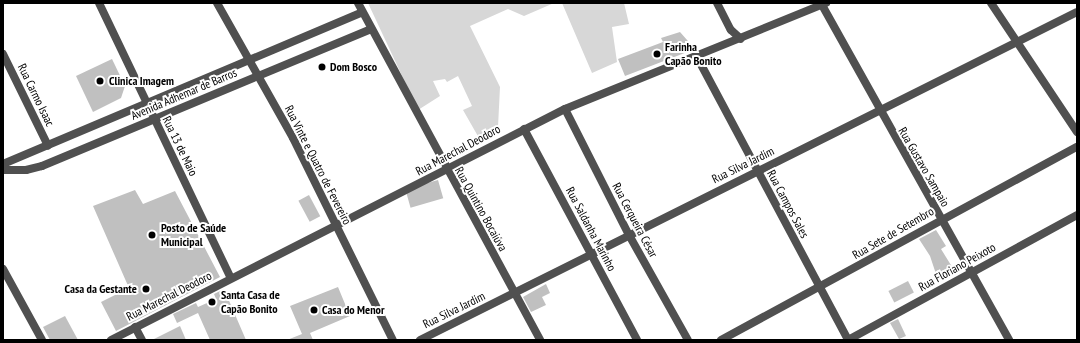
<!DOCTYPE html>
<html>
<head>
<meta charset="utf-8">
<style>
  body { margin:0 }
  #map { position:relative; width:1080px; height:343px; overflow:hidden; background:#fff; font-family:"PT Sans Narrow",sans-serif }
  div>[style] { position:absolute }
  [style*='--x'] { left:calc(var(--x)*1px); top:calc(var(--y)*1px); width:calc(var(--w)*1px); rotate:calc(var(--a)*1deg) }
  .green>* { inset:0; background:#d7d7d7 }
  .building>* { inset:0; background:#c0c0c0; transform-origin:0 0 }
  .street>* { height:8px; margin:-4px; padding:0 4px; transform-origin:4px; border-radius:4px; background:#505050 }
  .dots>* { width:11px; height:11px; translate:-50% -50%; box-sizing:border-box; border:2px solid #fff; border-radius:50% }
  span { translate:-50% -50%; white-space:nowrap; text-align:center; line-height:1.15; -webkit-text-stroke:4px #fff; paint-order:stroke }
  .poi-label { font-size:12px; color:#000; font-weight:700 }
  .left { translate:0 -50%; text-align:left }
  .right { translate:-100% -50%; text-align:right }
  .street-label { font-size:12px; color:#000 }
  .frame { position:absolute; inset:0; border:4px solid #000; pointer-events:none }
</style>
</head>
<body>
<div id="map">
  <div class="green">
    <i style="clip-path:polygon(368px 3px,554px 3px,524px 16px,508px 9px,470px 26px,500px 87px,498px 127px,479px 138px,463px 110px,472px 106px,458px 76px,447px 82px,445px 79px,433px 81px,440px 96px,418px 110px)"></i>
    <i style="clip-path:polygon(562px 3px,624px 3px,629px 24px,612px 27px,617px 62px,592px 73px)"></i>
  </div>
  <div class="building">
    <i style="clip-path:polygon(680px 32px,695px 49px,625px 76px,618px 59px,663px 42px,661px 38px)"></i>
    <i style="clip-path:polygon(112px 59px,125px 86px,121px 98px,93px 112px,76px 76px)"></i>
    <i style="left:438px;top:180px;width:19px;height:34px;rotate:74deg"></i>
    <i style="clip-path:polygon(135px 190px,143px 204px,175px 191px,220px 277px,116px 331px,101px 302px,129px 288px,93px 206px)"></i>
    <i style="left:309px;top:195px;width:24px;height:12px;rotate:62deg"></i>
    <i style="clip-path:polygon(936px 230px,946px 246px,941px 249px,954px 270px,938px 280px,930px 256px,919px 239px)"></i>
    <i style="left:908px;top:281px;width:13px;height:22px;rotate:63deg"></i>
    <i style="clip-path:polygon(546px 284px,550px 293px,542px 297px,546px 305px,531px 312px,523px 297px)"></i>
    <i style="clip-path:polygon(338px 287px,350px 316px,310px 333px,313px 340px,287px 340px,302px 334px,290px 306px)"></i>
    <i style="clip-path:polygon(224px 289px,246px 340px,210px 340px,198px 313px,177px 323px,173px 314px,196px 303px,198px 307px,216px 299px,214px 294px)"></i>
    <i style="clip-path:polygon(65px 316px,78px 340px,50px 340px,43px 327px)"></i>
    <i style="clip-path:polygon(898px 319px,906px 336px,899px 339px,890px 323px)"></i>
    <i style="clip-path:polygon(180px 326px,186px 340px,152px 340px)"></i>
  </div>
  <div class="street">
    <i style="--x:99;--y:3;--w:305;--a:64.4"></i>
    <i style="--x:217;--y:3;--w:155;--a:60.6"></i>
    <i style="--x:293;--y:138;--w:225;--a:63.7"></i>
    <i style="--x:358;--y:3;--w:383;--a:61.6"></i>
    <i style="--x:717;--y:3;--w:30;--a:63"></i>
    <i style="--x:731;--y:30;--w:13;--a:42"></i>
    <i style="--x:991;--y:3;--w:155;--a:56.3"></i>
    <i style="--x:822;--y:5;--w:384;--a:60.8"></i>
    <i style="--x:3;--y:54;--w:102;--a:63.9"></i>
    <i style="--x:697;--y:57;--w:321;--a:61.9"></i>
    <i style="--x:565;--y:109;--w:141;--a:63.1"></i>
    <i style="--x:629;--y:235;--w:120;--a:60.7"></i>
    <i style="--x:524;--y:129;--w:239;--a:61.8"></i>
    <i style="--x:3;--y:164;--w:390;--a:-22.9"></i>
    <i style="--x:3;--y:170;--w:23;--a:0"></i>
    <i style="--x:26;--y:170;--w:16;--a:-14"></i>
    <i style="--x:42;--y:166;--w:356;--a:-22.6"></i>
    <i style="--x:3;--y:269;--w:81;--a:61.2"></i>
    <i style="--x:135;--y:327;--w:15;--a:62"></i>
    <i style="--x:111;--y:340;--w:509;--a:-26.97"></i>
    <i style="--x:565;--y:109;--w:282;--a:-22.1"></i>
    <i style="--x:420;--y:340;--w:734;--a:-26.53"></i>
    <i style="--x:721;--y:340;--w:405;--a:-28.5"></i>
    <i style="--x:848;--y:340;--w:261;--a:-28.6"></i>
  </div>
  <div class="dots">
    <i style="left:657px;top:54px;background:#000"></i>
    <i style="left:322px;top:67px;background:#000"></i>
    <i style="left:100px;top:81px;background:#000"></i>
    <i style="left:152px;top:235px;background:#000"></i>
    <i style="left:146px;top:289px;background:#000"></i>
    <i style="left:212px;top:302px;background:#000"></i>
    <i style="left:314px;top:310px;background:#000"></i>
  </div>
  <div class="poi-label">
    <span class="left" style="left:665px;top:54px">Farinha<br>Capão Bonito</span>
    <span class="left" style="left:330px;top:67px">Dom Bosco</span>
    <span class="left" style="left:109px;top:81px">Clinica Imagem</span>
    <span class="left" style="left:161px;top:235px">Posto de Saúde<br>Municipal</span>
    <span class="right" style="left:137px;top:289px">Casa da Gestante</span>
    <span class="left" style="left:221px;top:302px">Santa Casa de<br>Capão Bonito</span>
    <span class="left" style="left:322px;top:310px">Casa do Menor</span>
  </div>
  <div class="street-label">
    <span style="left:184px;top:94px;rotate:-23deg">Avenida Adhemar de Barros</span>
    <span style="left:36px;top:95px;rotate:64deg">Rua Carmo Isaac</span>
    <span style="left:180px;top:146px;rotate:64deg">Rua 13 de Maio</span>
    <span style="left:458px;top:150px;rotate:-28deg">Rua Marechal Deodoro</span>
    <span style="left:318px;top:165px;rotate:63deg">Rua Vinte e Quatro de Fevereiro</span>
    <span style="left:743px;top:165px;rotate:-26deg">Rua Silva Jardim</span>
    <span style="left:924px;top:167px;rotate:60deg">Rua Gustavo Sampaio</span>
    <span style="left:788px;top:204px;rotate:62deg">Rua Campos Sales</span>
    <span style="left:481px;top:209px;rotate:61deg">Rua Quintino Bocaiúva</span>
    <span style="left:635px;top:220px;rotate:62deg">Rua Cerqueira César</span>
    <span style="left:591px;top:229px;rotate:62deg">Rua Saldanha Marinho</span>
    <span style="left:893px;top:233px;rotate:-30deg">Rua Sete de Setembro</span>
    <span style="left:957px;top:267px;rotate:-29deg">Rua Floriano Peixoto</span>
    <span style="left:169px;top:296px;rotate:-27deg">Rua Marechal Deodoro</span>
    <span style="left:454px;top:310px;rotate:-26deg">Rua Silva Jardim</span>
  </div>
  <div class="frame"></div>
</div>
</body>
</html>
